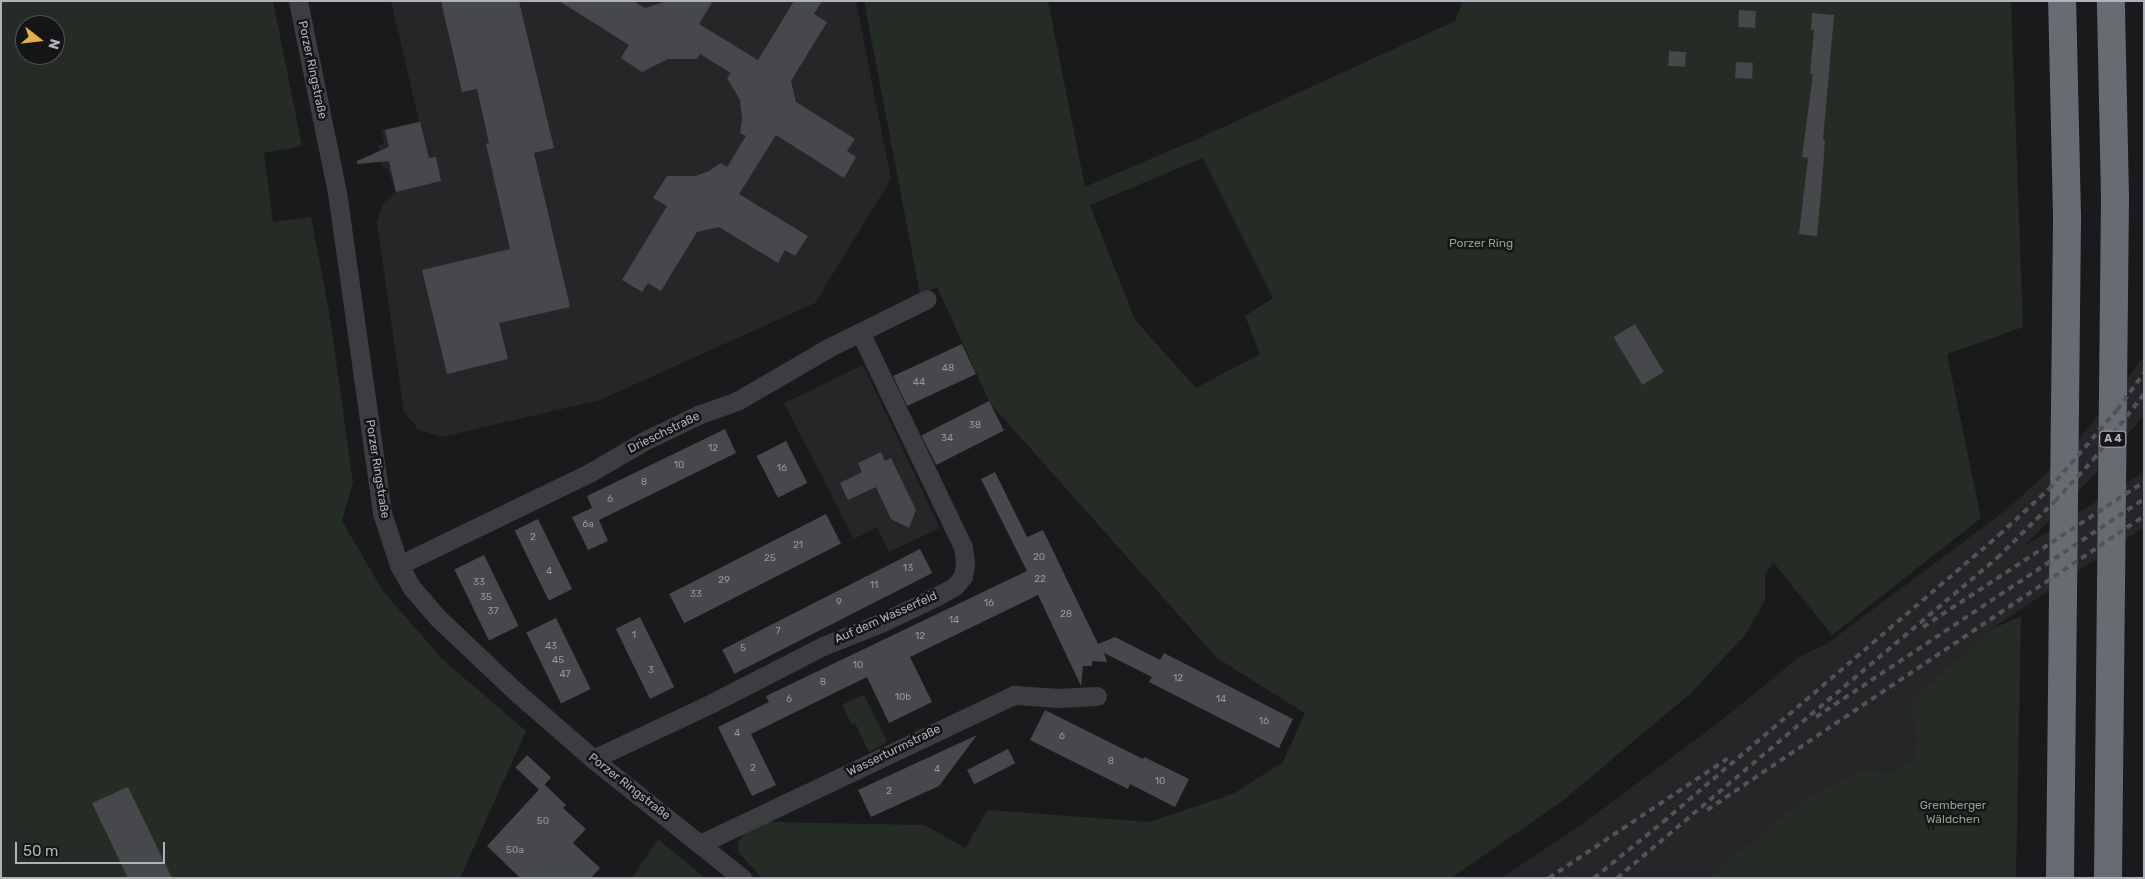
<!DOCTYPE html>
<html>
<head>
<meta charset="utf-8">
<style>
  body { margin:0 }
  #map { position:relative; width:2145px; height:879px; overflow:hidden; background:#1a1a1c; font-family:Rubik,sans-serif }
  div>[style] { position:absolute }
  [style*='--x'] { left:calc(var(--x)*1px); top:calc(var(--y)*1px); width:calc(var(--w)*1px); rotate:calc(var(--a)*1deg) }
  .built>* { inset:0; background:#262629 }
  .green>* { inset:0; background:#252c25 }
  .building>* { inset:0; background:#47484c; transform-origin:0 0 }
  .minor>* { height:19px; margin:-9.5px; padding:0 9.5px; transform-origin:9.5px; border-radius:9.5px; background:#3c3d41 }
  .highway>* { height:28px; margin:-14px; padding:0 14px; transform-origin:14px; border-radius:14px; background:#686b72 }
  .rail>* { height:4px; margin-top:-2px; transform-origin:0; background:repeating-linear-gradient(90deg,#515358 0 6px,transparent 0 11px) }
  span { translate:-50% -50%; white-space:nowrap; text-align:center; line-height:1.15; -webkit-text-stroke:5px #151517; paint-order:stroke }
  .number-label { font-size:10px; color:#94989f }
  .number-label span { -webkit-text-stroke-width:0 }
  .shield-label span { padding:1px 4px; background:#151517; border:1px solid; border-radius:4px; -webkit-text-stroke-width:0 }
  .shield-label { font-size:11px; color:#aeb2bb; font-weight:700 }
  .street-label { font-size:12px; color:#aeb2bb }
  .park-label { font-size:12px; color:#87a488 }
  .frame { position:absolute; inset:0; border:2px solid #aeb2bb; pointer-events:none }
  .north { position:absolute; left:15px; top:15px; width:50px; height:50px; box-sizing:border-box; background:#151517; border:1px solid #525459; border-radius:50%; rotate:106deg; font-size:14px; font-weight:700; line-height:20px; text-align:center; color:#aeb2bb }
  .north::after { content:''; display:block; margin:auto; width:18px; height:22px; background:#e3af4c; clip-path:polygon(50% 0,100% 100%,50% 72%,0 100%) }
  .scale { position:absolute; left:15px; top:842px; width:150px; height:22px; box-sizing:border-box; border:2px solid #aeb2bb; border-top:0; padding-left:6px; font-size:15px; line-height:18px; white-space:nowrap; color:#aeb2bb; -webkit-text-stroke:4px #151517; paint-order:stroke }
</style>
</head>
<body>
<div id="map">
  <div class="built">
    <i style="clip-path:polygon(391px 1px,856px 1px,891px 179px,815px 303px,600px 400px,442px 437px,419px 430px,404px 412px,377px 222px,383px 204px,395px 192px,388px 168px,383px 169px,378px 145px,384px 144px,381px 130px,419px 121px)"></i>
    <i style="clip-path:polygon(2144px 357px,2144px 415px,2097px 472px,2023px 547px,2144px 472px,2144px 527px,1990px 630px,1909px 702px,1917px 737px,1913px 761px,1889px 774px,1867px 769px,1743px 850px,1707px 878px,1501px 878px,1585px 822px,1718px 723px,1799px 657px,1828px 643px,2006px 510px,2045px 475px,2085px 432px)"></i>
    <i style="clip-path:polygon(863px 365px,940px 528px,889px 552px,877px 527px,854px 539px,784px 403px)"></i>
  </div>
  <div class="green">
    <i style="clip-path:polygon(evenodd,1px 1px,273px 1px,302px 146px,264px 153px,273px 222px,311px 217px,329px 311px,353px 482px,342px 521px,383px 591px,442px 659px,526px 731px,460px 878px,1px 878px,1px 1px,25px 25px,55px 25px,55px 55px,25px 55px,25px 25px)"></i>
    <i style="clip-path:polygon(evenodd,864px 1px,1048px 1px,1085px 187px,1195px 140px,1455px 21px,1463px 1px,2011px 1px,2023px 327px,1947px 354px,1981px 518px,1832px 635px,1774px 563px,1765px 573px,1765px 601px,1744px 636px,1691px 693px,1561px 802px,1451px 878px,762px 878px,738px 852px,738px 842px,746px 832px,768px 822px,925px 825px,965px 848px,988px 810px,1149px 822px,1235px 793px,1283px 762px,1305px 713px,1217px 658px,990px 403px,937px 287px,920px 294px,864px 1px,1203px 158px,1273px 298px,1245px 316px,1260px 354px,1196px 388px,1135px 320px,1090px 205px,1203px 158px)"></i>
    <i style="clip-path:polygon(2021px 616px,2016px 878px,1707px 878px,1806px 798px,1867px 769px,1889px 774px,1913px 761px,1917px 737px,1909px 702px,1990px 630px)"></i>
    <i style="clip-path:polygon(864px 695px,887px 742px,869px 752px,856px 725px,851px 723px,842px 705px)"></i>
    <i style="clip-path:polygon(658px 839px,705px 878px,632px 878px)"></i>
  </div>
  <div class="building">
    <i style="clip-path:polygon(441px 1px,519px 1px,554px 148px,534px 153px,570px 307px,499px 323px,508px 359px,447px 374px,422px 270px,510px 249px,486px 144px,489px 143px,477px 89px,462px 92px)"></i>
    <i style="clip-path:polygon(559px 1px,633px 1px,645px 8px,667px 1px,713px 1px,699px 24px,758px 60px,794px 1px,822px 1px,814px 14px,827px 22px,791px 81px,796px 102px,855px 139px,847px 151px,856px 157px,844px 178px,776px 135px,739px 194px,808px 236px,795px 256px,785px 250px,778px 263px,719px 227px,697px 232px,661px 291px,648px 283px,642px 292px,622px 280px,667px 206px,653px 198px,667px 176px,696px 176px,709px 171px,721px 163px,727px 167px,746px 136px,740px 133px,742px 120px,740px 100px,727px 78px,731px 73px,700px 54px,697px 59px,668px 59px,642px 72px,621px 58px,629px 45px)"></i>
    <i style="left:1739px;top:10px;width:17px;height:17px;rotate:3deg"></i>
    <i style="clip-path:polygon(1812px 13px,1834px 15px,1823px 140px,1825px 140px,1822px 182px,1817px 236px,1799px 234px,1808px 158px,1802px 157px,1813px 74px,1810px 74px,1814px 30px,1811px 30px)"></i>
    <i style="left:1669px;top:51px;width:17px;height:15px;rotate:3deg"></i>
    <i style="left:1736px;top:62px;width:17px;height:16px;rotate:3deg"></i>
    <i style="clip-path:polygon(420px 122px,429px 158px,436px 157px,441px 181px,396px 192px,389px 161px,357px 164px,357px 161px,389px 147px,385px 130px)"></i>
    <i style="left:1635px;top:324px;width:56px;height:25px;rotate:59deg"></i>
    <i style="left:962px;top:344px;width:33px;height:76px;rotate:65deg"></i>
    <i style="left:989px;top:401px;width:33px;height:76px;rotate:63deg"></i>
    <i style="clip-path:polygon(725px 429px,736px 453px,599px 520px,608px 541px,588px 550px,572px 517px,592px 508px,587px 496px)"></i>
    <i style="left:786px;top:441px;width:47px;height:33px;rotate:63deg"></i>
    <i style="clip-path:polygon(881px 452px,885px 461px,891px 458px,916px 510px,909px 528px,891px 519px,876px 487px,848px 500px,840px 483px,862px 472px,858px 463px)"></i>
    <i style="clip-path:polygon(995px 472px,1027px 537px,1043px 530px,1098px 644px,1115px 637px,1160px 660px,1164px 653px,1293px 719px,1279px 748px,1149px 682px,1152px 677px,1104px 653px,1107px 662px,1092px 661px,1092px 666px,1083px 666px,1081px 686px,1038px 595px,910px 657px,932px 702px,889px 723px,867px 677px,751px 734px,776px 785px,752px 796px,718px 727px,769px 702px,766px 696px,1027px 571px,981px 479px)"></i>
    <i style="left:826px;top:514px;width:33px;height:176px;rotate:63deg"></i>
    <i style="left:538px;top:519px;width:78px;height:26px;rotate:64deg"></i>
    <i style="left:920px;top:549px;width:27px;height:222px;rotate:63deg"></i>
    <i style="left:484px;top:555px;width:79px;height:33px;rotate:64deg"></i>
    <i style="left:640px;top:617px;width:78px;height:27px;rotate:64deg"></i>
    <i style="left:556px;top:618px;width:79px;height:33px;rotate:64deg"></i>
    <i style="clip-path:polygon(1045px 710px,1143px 759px,1144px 757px,1189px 779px,1175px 807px,1130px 784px,1128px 789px,1030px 740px)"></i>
    <i style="clip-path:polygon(977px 735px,939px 786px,871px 817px,858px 790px)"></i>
    <i style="left:1008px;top:749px;width:16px;height:46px;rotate:63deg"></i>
    <i style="left:527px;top:755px;width:33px;height:17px;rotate:43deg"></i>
    <i style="clip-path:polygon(544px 784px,566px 805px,563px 808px,586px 829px,573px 843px,600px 868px,591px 878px,520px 878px,487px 846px)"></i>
    <i style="clip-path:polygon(128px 787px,172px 878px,128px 878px,92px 803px)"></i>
  </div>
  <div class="minor">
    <i style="--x:298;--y:1;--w:195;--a:78.5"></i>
    <i style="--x:337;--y:192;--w:324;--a:82"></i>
    <i style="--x:382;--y:513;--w:55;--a:71.9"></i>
    <i style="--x:399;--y:565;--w:26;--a:61"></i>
    <i style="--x:412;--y:588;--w:38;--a:49"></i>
    <i style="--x:437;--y:617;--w:106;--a:43.5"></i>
    <i style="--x:514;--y:690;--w:105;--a:41.1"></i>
    <i style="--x:593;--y:759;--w:191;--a:38.6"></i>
    <i style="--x:399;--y:565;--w:213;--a:-25.8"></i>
    <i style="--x:591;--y:472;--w:64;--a:-30.2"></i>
    <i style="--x:646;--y:440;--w:58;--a:-25.7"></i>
    <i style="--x:698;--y:415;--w:41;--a:-19.7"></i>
    <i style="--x:737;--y:401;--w:105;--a:-30.2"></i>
    <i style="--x:828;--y:348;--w:110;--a:-26.3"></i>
    <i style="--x:593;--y:759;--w:132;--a:-25.2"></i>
    <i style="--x:712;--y:703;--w:125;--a:-27.2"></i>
    <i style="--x:823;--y:646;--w:65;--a:-21.8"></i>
    <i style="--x:883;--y:622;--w:62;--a:-25.7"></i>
    <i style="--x:939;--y:595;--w:18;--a:-29"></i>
    <i style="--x:955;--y:586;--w:13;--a:-51"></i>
    <i style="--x:963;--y:576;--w:13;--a:-81"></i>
    <i style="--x:965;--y:563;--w:16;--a:-97"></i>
    <i style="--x:963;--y:547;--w:238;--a:-115.6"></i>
    <i style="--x:700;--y:844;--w:348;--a:-25.4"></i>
    <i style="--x:1014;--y:695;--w:44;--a:3.9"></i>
    <i style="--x:1058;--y:698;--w:39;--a:-3"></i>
  </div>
  <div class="highway">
    <i style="--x:2060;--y:878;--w:662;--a:-89.39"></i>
    <i style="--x:2067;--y:216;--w:215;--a:-91.3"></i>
    <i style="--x:2108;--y:878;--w:680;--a:-89.41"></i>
    <i style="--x:2115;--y:198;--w:197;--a:-91.2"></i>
  </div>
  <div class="rail">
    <i style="--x:1923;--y:627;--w:264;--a:-33.3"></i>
    <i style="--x:1816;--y:717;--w:394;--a:-33.6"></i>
    <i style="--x:1707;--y:810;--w:527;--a:-33.93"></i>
    <i style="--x:1549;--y:878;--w:216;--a:-33.8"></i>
    <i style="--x:1594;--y:878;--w:89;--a:-39.1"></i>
    <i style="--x:1663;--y:822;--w:442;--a:-40.5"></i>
    <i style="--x:1999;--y:535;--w:68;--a:-42.6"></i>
    <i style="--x:2049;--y:489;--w:104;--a:-49.3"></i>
    <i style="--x:2117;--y:410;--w:46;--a:-53.9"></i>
    <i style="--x:1617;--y:878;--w:497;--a:-40.1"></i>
    <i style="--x:1997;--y:558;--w:81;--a:-44.5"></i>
    <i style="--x:2055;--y:501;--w:56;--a:-47.2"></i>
    <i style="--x:2093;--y:460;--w:83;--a:-52.3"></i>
  </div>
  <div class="number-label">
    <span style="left:948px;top:369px">48</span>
    <span style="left:919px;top:383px">44</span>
    <span style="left:975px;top:426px">38</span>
    <span style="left:947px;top:439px">34</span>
    <span style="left:713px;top:449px">12</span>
    <span style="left:679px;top:466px">10</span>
    <span style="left:782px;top:469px">16</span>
    <span style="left:644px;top:483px">8</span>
    <span style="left:610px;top:500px">6</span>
    <span style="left:588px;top:525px">6a</span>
    <span style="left:533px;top:538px">2</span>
    <span style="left:798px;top:546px">21</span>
    <span style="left:1039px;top:558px">20</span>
    <span style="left:770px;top:559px">25</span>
    <span style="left:908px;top:569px">13</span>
    <span style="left:549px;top:572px">4</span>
    <span style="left:1040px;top:580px">22</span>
    <span style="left:724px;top:581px">29</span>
    <span style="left:479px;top:583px">33</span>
    <span style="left:874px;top:586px">11</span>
    <span style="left:696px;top:595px">33</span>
    <span style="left:486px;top:598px">35</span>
    <span style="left:839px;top:603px">9</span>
    <span style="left:989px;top:604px">16</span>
    <span style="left:493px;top:612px">37</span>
    <span style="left:1066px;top:615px">28</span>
    <span style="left:954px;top:621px">14</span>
    <span style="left:778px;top:632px">7</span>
    <span style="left:634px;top:636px">1</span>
    <span style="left:920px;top:637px">12</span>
    <span style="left:551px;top:647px">43</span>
    <span style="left:743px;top:649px">5</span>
    <span style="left:558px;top:661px">45</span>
    <span style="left:858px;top:666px">10</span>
    <span style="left:651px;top:671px">3</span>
    <span style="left:565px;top:675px">47</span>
    <span style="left:1178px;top:679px">12</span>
    <span style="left:823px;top:683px">8</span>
    <span style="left:903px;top:698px">10b</span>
    <span style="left:789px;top:700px">6</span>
    <span style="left:1221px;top:700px">14</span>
    <span style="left:1264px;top:722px">16</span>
    <span style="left:737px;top:734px">4</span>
    <span style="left:1062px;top:737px">6</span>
    <span style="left:1111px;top:762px">8</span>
    <span style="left:753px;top:769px">2</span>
    <span style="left:937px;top:770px">4</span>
    <span style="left:1160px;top:782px">10</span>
    <span style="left:889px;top:792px">2</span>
    <span style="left:543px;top:822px">50</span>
    <span style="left:515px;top:851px">50a</span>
  </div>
  <div class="shield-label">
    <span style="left:2113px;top:439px">A 4</span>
  </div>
  <div class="street-label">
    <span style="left:312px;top:70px;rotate:78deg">Porzer Ringstraße</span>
    <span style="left:664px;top:433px;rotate:-26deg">Drieschstraße</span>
    <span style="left:377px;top:469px;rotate:81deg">Porzer Ringstraße</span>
    <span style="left:886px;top:618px;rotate:-24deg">Auf dem Wasserfeld</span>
    <span style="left:894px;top:751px;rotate:-26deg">Wasserturmstraße</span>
    <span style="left:629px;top:787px;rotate:38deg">Porzer Ringstraße</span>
  </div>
  <div class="park-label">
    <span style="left:1481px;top:244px">Porzer Ring</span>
    <span style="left:1953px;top:813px">Gremberger<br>Wäldchen</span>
  </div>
  <div class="frame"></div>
  <div class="north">N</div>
  <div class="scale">50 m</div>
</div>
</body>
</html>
